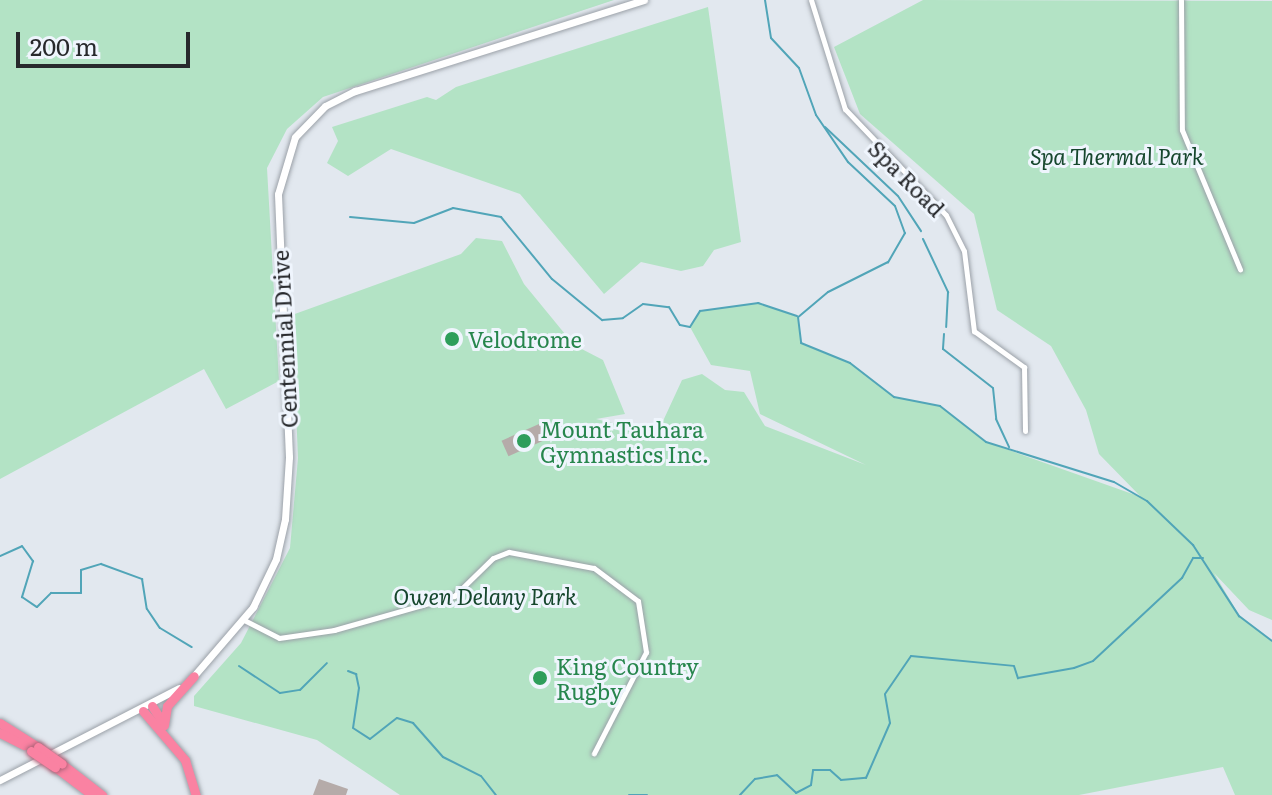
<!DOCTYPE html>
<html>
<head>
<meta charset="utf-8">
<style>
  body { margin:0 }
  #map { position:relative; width:1272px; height:795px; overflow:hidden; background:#e2e8ef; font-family:Literata,serif }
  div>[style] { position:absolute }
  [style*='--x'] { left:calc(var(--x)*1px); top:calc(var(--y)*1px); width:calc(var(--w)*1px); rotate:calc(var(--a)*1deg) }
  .green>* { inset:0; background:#b3e3c5 }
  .stream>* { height:2px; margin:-1px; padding:0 1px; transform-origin:1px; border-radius:1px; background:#51a5b8 }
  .building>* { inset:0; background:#b5aba9; transform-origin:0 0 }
  .roads { filter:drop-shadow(0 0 2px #9ba1a8) drop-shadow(0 0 2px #9ba1a8) }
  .street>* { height:5px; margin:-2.5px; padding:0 2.5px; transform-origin:2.5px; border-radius:2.5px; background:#fff }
  .secondary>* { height:7px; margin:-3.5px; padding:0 3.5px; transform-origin:3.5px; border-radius:3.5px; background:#fff }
  .highway>* { height:9px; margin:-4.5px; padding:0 4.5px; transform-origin:4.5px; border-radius:4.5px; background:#fa82a2 }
  .bridges { filter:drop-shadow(0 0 2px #b06379) drop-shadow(0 0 2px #b06379) }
  .highway-bridge>* { height:9px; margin:-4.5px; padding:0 4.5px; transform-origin:4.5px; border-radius:4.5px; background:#fa82a2 }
  .dots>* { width:22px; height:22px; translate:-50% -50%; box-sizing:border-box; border:4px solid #eff5fd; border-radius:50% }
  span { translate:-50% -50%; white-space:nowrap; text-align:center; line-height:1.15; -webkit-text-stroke:6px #eff5fd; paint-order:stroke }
  .park-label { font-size:22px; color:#16472d; font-style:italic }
  .street-label { font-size:22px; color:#27292c }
  .leisure-label { font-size:22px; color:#27864d }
  .left { translate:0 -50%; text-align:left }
  .scale { position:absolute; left:16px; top:32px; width:174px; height:36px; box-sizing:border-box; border:4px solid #27292c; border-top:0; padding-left:10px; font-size:24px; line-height:28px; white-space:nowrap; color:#27292c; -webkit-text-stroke:6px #eff5fd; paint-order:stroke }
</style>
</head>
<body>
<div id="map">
  <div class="green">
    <i style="clip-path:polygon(0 0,614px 0,323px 97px,287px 129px,267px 168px,279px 381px,226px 409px,204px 369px,0 479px)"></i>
    <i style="clip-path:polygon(923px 0,1272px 1px,1272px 620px,1249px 610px,1214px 573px,1239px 615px,1272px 641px,1272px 795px,1235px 795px,1223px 767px,1079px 795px,400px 795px,317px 740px,194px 706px,194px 696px,241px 643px,290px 548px,298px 458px,292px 315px,461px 254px,476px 238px,502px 241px,524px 284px,574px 345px,603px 360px,625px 414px,596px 419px,657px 434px,682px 380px,702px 374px,725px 390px,744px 392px,765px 426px,866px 465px,760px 414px,750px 371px,711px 365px,690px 327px,700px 311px,758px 303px,798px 317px,801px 343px,850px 363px,894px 397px,940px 406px,986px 442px,1141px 497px,1099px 454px,1086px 410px,1051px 346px,997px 310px,974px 214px,860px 114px,834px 47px)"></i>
    <i style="clip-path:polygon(708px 7px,741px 242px,714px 250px,703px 266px,681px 271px,641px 262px,604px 294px,520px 194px,391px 149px,348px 176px,327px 163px,338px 141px,332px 127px,427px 97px,436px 100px,456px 87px)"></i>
  </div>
  <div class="stream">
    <i style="--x:765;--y:0;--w:38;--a:81"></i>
    <i style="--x:771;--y:38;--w:41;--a:47"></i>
    <i style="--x:799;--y:68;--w:50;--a:70.1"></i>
    <i style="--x:816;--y:115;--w:57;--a:55.8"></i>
    <i style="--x:848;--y:162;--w:64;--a:43.1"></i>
    <i style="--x:895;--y:206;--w:29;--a:70"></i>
    <i style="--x:905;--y:233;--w:34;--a:120"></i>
    <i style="--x:888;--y:262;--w:67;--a:153.4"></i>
    <i style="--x:828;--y:292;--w:38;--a:140"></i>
    <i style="--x:825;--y:127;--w:100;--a:43.4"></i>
    <i style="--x:898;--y:196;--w:42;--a:56.7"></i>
    <i style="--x:350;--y:217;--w:64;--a:5.4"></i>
    <i style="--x:414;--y:223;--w:42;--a:-21"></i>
    <i style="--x:453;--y:208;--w:49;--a:10.6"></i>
    <i style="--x:501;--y:217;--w:80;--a:50.6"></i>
    <i style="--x:552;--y:279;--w:65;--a:39.4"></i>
    <i style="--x:602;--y:320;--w:21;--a:-5"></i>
    <i style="--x:623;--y:318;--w:24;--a:-35"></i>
    <i style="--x:643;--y:304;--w:26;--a:7"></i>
    <i style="--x:669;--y:307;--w:21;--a:59"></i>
    <i style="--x:680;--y:325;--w:10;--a:11"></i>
    <i style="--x:690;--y:327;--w:19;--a:-58"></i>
    <i style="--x:700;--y:311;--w:59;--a:-7.9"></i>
    <i style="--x:758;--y:303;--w:41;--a:18.4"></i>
    <i style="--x:923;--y:239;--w:59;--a:64.7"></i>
    <i style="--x:948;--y:292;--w:35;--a:93"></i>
    <i style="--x:798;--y:317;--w:26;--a:83"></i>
    <i style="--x:801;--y:343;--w:53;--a:22.2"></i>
    <i style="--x:850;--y:363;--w:56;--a:37.7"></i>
    <i style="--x:894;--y:397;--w:47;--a:11.1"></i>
    <i style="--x:940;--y:406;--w:58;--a:38"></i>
    <i style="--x:986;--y:442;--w:134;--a:17.4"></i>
    <i style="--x:1114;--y:482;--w:38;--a:30"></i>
    <i style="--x:1147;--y:501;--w:64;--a:43.7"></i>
    <i style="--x:1193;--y:545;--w:85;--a:57.1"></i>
    <i style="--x:1239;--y:616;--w:41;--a:37.1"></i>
    <i style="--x:944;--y:334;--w:15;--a:94"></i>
    <i style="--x:943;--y:349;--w:63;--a:38"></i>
    <i style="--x:993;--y:388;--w:31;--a:84"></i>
    <i style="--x:996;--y:419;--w:31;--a:65"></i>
    <i style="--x:0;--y:556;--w:24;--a:-24"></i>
    <i style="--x:22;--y:546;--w:19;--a:54"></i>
    <i style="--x:33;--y:561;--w:38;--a:107"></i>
    <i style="--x:22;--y:597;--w:18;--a:34"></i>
    <i style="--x:37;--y:607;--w:20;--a:-45"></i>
    <i style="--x:51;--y:593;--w:30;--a:0"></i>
    <i style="--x:81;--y:593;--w:23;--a:-90"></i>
    <i style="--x:81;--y:570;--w:21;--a:-17"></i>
    <i style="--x:101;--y:564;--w:44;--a:20.1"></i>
    <i style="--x:142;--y:579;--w:30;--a:81"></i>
    <i style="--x:147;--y:609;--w:23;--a:56"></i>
    <i style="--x:160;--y:628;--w:37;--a:31"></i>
    <i style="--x:239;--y:666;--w:49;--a:33.4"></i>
    <i style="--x:280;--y:693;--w:20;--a:-9"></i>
    <i style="--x:300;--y:690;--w:38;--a:-45"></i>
    <i style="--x:348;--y:671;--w:9;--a:21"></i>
    <i style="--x:356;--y:674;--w:14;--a:78"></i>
    <i style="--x:359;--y:688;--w:40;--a:98.5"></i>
    <i style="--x:353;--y:728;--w:20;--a:33"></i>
    <i style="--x:370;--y:739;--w:34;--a:-38"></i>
    <i style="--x:397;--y:718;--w:17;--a:17"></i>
    <i style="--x:413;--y:723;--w:45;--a:48.6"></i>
    <i style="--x:443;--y:757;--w:42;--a:26.6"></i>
    <i style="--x:481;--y:776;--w:24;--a:52"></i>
    <i style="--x:629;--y:795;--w:18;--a:0"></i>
    <i style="--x:740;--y:795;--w:22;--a:-47"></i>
    <i style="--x:755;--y:779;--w:22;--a:-10"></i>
    <i style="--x:777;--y:775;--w:26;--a:43"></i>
    <i style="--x:796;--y:793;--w:17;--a:-28"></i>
    <i style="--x:811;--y:785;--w:15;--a:-82"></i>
    <i style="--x:813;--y:770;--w:17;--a:0"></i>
    <i style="--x:830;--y:770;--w:15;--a:42"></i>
    <i style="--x:841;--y:780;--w:25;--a:-5"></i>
    <i style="--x:866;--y:778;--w:60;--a:-66.4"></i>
    <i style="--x:890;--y:723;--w:29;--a:-100"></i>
    <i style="--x:885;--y:694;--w:46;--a:-55.6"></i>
    <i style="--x:911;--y:656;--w:103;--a:5.5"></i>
    <i style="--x:1014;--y:666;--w:13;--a:72"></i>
    <i style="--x:1018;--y:678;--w:57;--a:-10.1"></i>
    <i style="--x:1074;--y:668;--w:20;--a:-20"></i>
    <i style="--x:1093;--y:661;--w:122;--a:-43"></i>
    <i style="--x:1182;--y:578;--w:23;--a:-61"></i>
    <i style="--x:1193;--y:558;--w:10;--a:0"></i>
  </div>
  <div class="building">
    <i style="left:539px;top:424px;width:17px;height:41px;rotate:66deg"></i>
    <i style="clip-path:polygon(319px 779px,348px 789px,346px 795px,313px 795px)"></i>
  </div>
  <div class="roads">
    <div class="street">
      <i style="--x:811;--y:0;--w:114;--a:72.7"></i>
      <i style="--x:845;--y:109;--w:146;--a:46.4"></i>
      <i style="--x:946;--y:215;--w:40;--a:63.4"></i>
      <i style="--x:964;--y:251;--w:81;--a:82.9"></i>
      <i style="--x:974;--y:331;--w:62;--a:35.8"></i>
      <i style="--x:1024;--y:367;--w:64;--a:89.1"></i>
      <i style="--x:1181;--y:0;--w:130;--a:89.6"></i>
      <i style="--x:1182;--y:130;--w:151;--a:67.4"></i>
      <i style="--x:244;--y:620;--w:39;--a:27"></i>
      <i style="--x:279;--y:638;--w:56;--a:-8.3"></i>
      <i style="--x:334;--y:630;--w:125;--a:-15.8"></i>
      <i style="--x:454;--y:596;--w:54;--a:-44.3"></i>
      <i style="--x:493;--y:558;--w:17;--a:-21"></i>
      <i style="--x:509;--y:552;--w:86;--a:10.7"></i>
      <i style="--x:594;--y:568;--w:55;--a:36.9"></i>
      <i style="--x:638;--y:601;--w:52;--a:81.1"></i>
      <i style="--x:646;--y:652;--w:114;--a:117.2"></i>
    </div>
    <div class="secondary">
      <i style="--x:192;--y:678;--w:94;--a:-49.3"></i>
      <i style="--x:253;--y:607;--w:53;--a:-64.4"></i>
      <i style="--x:276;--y:559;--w:41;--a:-77.3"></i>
      <i style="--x:285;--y:519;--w:62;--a:-86.3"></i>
      <i style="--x:289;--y:457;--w:263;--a:-92.4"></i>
      <i style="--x:278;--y:194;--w:59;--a:-73.4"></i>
      <i style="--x:295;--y:137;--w:43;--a:-45.9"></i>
      <i style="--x:325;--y:106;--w:34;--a:-27"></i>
      <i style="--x:355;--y:91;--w:303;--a:-17.5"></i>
      <i style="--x:0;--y:780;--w:201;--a:-27.2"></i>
    </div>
    <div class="highway">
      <i style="--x:152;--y:706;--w:20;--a:57"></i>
      <i style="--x:143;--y:711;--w:65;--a:49.4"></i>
      <i style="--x:185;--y:760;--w:37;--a:73"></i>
      <i style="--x:0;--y:723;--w:45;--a:32.3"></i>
      <i style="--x:164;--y:725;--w:19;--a:-81"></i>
      <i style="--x:167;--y:706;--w:40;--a:-48"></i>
      <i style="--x:0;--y:733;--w:27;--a:27"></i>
      <i style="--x:62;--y:764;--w:51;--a:37.8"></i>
      <i style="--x:55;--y:767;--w:46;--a:37.1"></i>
    </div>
  </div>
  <div class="bridges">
    <div class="highway-bridge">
      <i style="--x:38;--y:747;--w:29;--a:35"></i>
      <i style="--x:31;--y:751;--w:29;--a:34"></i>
    </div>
  </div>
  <div class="dots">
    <i style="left:452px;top:339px;background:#2e9e5b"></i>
    <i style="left:524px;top:441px;background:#2e9e5b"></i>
    <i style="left:540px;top:678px;background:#2e9e5b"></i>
  </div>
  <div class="park-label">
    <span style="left:1117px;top:156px">Spa Thermal Park</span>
    <span style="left:485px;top:596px">Owen Delany Park</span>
  </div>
  <div class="street-label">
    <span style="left:907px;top:178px;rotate:45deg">Spa Road</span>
    <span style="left:284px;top:339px;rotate:-93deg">Centennial Drive</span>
  </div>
  <div class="leisure-label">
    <span class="left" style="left:468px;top:339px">Velodrome</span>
    <span class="left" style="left:540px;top:441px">Mount Tauhara<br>Gymnastics Inc.</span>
    <span class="left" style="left:556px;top:678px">King Country<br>Rugby</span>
  </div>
  <div class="scale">200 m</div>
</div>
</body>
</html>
